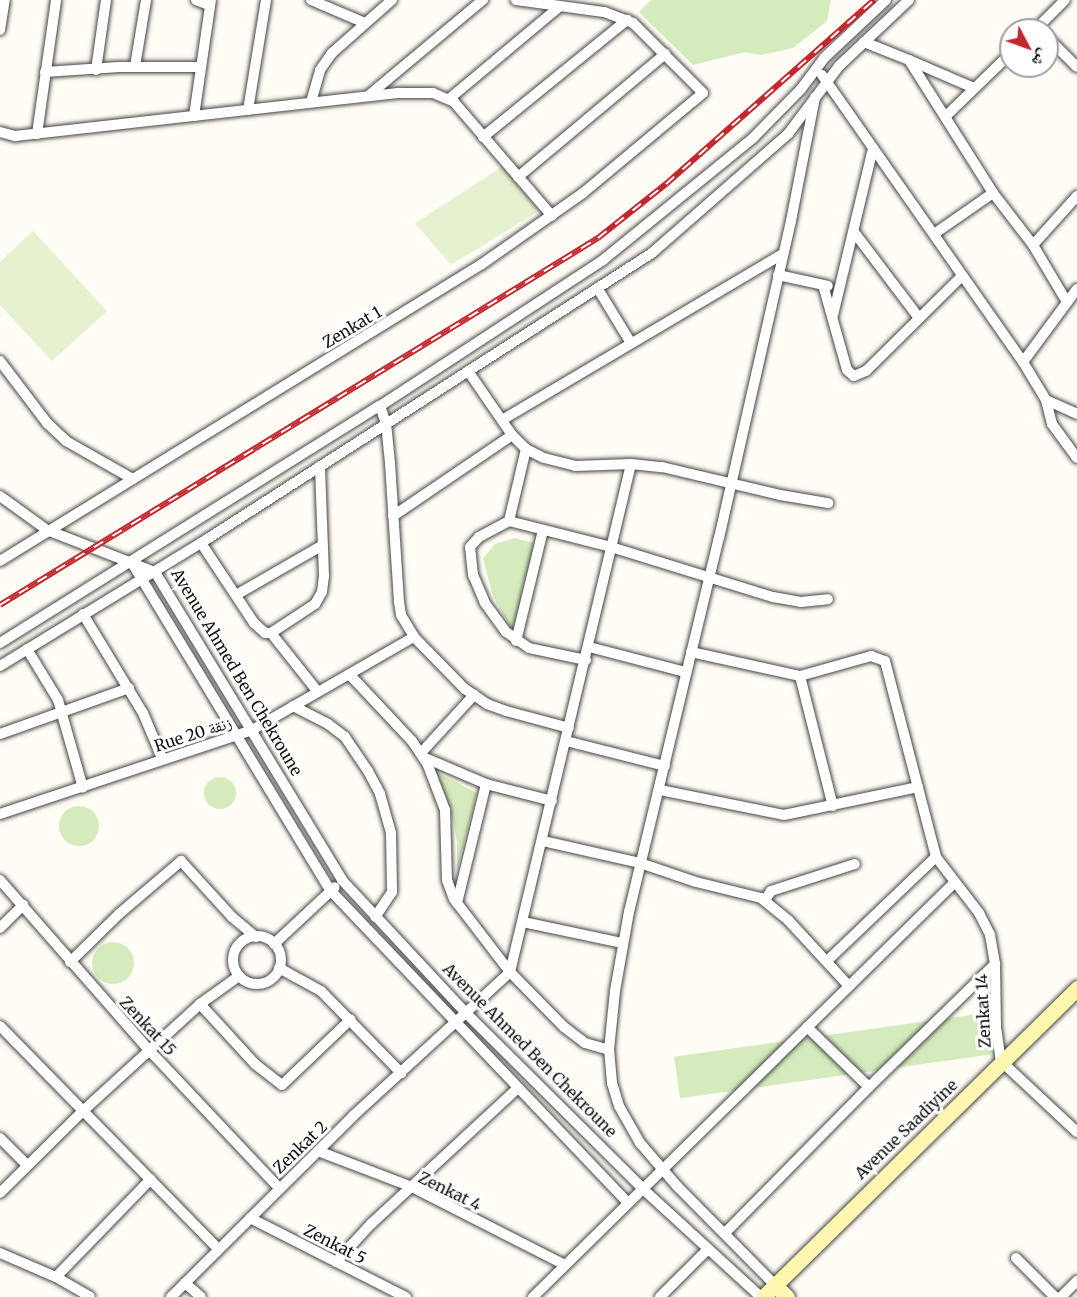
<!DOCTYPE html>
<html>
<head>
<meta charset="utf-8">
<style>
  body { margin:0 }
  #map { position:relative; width:1077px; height:1297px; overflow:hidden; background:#fffdf5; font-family:Merriweather,"Noto Naskh Arabic",serif }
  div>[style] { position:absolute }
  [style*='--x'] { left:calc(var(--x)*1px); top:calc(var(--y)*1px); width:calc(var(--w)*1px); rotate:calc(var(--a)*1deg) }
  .green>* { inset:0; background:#d5ebbd; transform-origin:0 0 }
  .round { border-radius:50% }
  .pitch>* { inset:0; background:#e6f2cf }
  .roads { filter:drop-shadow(0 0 2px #444) drop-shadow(0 0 2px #444) }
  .street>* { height:10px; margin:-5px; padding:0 5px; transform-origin:5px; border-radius:5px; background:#fff }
  .street>.ring { margin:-5px; padding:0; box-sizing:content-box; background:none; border:10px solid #fff; border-radius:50% }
  .secondary>* { height:15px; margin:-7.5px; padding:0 7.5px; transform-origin:7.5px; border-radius:7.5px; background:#fff6b0 }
  .rail>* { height:6px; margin-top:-3px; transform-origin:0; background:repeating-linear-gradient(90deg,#fff 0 11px,#c4262e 0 22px); box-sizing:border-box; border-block:2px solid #c4262e }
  span { translate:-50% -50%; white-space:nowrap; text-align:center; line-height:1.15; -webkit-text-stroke:6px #fff; paint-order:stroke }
  .street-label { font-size:16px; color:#111 }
  .north { position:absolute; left:999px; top:18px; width:60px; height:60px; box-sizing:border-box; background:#fff; border:2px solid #a0a0a0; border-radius:50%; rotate:131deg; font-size:16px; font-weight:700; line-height:24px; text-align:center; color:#111 }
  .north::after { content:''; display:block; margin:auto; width:21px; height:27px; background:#c4262e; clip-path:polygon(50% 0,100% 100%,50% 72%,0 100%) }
</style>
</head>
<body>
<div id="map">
  <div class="green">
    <i style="clip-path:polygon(651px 0,831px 0,827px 21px,793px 48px,761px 55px,745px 52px,693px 65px,639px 12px)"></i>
    <i style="clip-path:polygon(515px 538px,535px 543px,514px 633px,493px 596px,483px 558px,495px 544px)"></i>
    <i style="clip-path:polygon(436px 772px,477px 793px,457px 870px,457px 842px,451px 810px)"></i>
    <i class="round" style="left:204px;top:777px;width:32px;height:32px"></i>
    <i class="round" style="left:59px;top:806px;width:40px;height:40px"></i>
    <i class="round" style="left:92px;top:942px;width:42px;height:42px"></i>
    <i style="left:985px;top:1013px;width:42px;height:314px;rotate:82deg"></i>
  </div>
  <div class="pitch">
    <i style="clip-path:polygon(503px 166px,539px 211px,451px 265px,415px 223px)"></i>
    <i style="clip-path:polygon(33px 231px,107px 311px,52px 361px,0 305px,0 262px)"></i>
  </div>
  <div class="roads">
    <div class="street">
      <i style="--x:196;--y:0;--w:14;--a:21"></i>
      <i style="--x:311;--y:0;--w:59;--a:23.1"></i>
      <i style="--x:0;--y:30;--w:30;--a:-81"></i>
      <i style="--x:1035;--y:30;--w:42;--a:-45"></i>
      <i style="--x:1047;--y:37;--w:42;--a:45"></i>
      <i style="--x:864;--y:42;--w:48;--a:21.8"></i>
      <i style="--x:909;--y:60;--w:157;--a:57.7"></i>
      <i style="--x:993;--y:193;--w:66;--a:52.4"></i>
      <i style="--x:1033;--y:245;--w:66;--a:59.2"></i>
      <i style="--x:909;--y:60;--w:71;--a:23.3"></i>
      <i style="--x:135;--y:66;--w:67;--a:-80.5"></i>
      <i style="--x:96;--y:70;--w:71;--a:-81.9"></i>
      <i style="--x:45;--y:72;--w:74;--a:-3.9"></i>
      <i style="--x:119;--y:67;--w:81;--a:0"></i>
      <i style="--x:822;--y:75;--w:350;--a:55"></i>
      <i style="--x:1023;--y:362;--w:44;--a:58.8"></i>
      <i style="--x:1046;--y:400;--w:25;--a:76"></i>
      <i style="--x:1052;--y:424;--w:42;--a:53.7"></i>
      <i style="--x:368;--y:96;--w:150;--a:-39.9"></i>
      <i style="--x:449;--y:99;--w:143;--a:-39.9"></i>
      <i style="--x:311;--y:102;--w:33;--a:-74"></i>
      <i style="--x:320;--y:70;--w:21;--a:-55"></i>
      <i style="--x:332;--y:53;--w:80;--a:-41.5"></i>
      <i style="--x:248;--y:110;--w:111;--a:-80.7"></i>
      <i style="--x:194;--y:116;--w:117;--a:-81.7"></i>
      <i style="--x:946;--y:116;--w:91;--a:-44.1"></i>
      <i style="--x:0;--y:132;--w:16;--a:15"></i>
      <i style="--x:15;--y:136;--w:385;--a:-6.4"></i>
      <i style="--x:398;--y:93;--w:35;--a:0"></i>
      <i style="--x:433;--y:93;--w:23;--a:23"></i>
      <i style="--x:454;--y:102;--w:150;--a:49.3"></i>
      <i style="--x:37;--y:134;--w:135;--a:-81.9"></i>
      <i style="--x:483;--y:137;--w:186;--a:-39.1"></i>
      <i style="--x:518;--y:177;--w:192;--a:-39.9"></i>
      <i style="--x:854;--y:232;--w:108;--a:52.9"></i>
      <i style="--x:934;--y:234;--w:72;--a:-34.8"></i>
      <i style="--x:1033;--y:245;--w:66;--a:-48.1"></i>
      <i style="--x:778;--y:275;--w:51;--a:12.4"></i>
      <i style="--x:823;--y:285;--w:88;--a:74.2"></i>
      <i style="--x:847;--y:370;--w:9;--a:41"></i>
      <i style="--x:854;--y:376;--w:13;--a:-23"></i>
      <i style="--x:866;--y:371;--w:135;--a:-44.7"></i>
      <i style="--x:598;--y:289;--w:63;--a:58.6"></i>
      <i style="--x:833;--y:315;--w:171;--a:-76.5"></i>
      <i style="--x:0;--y:361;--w:78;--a:52.8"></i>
      <i style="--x:47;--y:423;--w:26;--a:43"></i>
      <i style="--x:66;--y:441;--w:77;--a:29.6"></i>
      <i style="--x:1023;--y:362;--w:91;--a:-53.5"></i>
      <i style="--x:468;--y:371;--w:78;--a:55.5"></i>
      <i style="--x:512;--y:435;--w:20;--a:45"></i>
      <i style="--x:526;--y:449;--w:20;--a:27"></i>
      <i style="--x:544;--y:458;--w:32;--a:14"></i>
      <i style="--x:575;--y:466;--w:56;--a:-2"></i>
      <i style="--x:631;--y:464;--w:31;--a:6"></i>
      <i style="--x:662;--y:467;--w:121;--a:13.3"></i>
      <i style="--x:780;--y:495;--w:49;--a:9.5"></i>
      <i style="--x:1046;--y:400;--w:34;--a:24"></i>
      <i style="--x:380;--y:406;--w:18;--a:71"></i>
      <i style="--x:386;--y:423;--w:40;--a:84.3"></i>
      <i style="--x:390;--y:463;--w:139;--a:86.3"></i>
      <i style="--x:399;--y:602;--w:13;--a:81"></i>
      <i style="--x:401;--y:615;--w:26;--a:59"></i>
      <i style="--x:414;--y:637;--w:73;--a:45.6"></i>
      <i style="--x:465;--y:689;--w:27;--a:34"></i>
      <i style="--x:487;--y:704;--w:20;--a:20"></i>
      <i style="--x:506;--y:711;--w:65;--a:15.1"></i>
      <i style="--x:502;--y:420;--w:326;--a:-30.6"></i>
      <i style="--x:0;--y:496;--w:58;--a:35.9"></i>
      <i style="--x:47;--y:530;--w:116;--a:21.3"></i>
      <i style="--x:155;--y:572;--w:360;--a:58.7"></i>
      <i style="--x:342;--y:880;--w:180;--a:47"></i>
      <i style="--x:465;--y:1012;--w:251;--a:44.8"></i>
      <i style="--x:643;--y:1189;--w:160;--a:42.5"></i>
      <i style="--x:393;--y:516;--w:144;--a:-34.2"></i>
      <i style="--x:509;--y:521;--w:74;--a:-76.7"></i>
      <i style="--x:201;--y:543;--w:96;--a:56.5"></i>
      <i style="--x:254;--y:623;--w:15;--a:42"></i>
      <i style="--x:265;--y:633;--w:6;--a:0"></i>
      <i style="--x:271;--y:633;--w:53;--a:-33.4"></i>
      <i style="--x:315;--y:604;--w:14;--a:-60"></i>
      <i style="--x:322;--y:592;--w:16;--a:-83"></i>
      <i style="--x:324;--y:576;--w:110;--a:-92.1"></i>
      <i style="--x:0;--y:561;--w:566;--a:-31.64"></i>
      <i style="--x:482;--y:264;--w:123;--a:-35.1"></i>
      <i style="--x:583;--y:193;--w:156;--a:-39.8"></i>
      <i style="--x:703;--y:93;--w:99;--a:-135"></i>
      <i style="--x:633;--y:23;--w:31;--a:-159"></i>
      <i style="--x:604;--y:12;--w:89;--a:-172.2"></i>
      <i style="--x:132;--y:563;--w:384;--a:58.8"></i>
      <i style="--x:331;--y:891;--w:431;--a:46.4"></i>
      <i style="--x:236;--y:595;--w:100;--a:-29.9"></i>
      <i style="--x:83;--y:614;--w:116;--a:58.8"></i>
      <i style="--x:143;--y:713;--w:49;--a:67.1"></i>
      <i style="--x:271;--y:633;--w:75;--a:51.5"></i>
      <i style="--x:516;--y:641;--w:114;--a:-76.3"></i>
      <i style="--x:0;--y:643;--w:448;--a:-32"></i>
      <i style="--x:380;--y:406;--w:267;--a:-33.2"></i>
      <i style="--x:603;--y:260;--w:193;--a:-39.1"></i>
      <i style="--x:753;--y:138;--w:69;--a:-45.6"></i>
      <i style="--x:801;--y:89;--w:39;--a:-53"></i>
      <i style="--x:824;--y:58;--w:85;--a:-43.1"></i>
      <i style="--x:589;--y:647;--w:100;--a:14.5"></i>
      <i style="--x:27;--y:649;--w:60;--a:58.7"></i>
      <i style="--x:58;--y:700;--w:91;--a:74.1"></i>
      <i style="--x:691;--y:652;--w:112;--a:12.4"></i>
      <i style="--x:800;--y:676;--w:74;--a:-15.7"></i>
      <i style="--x:871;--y:656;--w:15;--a:20"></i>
      <i style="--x:885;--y:661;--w:203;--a:75.4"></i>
      <i style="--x:936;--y:857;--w:71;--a:52.5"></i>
      <i style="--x:979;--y:913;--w:25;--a:63"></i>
      <i style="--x:990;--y:935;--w:29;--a:80"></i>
      <i style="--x:995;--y:964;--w:63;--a:89.1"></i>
      <i style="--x:996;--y:1027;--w:34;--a:82"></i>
      <i style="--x:1001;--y:1061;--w:104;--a:43.1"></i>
      <i style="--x:586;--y:660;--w:58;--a:-168.1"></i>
      <i style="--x:529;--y:648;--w:28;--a:-145"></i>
      <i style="--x:506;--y:632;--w:36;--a:-126"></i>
      <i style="--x:485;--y:603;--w:30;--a:-113"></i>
      <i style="--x:473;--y:575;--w:28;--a:-96"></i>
      <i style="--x:470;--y:547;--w:13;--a:-48"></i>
      <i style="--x:479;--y:537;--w:34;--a:-28"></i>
      <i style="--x:509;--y:521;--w:105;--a:14.3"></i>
      <i style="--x:611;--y:547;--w:170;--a:17.2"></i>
      <i style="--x:773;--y:597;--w:28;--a:10"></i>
      <i style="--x:801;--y:602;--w:27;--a:-6"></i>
      <i style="--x:0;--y:666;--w:236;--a:-31.5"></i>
      <i style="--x:201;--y:543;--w:536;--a:-32.74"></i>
      <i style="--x:652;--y:253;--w:181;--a:-41.2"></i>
      <i style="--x:788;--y:134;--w:85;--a:-53.1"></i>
      <i style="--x:839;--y:66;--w:96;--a:-43.3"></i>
      <i style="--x:350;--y:675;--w:91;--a:46.8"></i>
      <i style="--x:412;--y:741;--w:27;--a:56"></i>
      <i style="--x:427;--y:763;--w:50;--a:69"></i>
      <i style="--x:445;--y:810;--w:70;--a:88.4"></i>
      <i style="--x:447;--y:880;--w:20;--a:70"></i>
      <i style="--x:454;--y:899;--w:92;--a:52.5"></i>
      <i style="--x:510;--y:972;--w:77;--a:45.5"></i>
      <i style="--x:564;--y:1027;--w:26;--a:37"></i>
      <i style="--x:585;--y:1043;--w:25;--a:16"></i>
      <i style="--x:800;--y:676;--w:134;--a:75.8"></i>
      <i style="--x:293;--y:706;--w:39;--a:27"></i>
      <i style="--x:328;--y:724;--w:21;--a:37"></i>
      <i style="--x:345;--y:737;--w:41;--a:55.9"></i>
      <i style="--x:368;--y:771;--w:26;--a:62"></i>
      <i style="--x:380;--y:794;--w:41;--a:74.2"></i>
      <i style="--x:391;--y:833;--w:59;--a:89"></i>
      <i style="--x:392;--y:892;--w:30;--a:124"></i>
      <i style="--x:0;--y:734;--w:137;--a:-19.6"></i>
      <i style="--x:566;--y:741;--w:102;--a:14.2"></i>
      <i style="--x:421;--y:753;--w:79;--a:-47.6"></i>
      <i style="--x:423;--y:757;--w:69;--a:23.2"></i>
      <i style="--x:486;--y:784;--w:68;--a:14.4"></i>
      <i style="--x:660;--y:790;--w:126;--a:11.4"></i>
      <i style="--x:784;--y:815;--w:137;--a:-11.8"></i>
      <i style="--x:0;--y:814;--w:266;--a:-18.4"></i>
      <i style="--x:252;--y:730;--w:187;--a:-29.9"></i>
      <i style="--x:543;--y:841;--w:99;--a:12.8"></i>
      <i style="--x:640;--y:863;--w:59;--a:18.7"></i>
      <i style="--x:696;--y:882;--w:67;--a:13.8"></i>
      <i style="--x:761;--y:898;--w:35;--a:39"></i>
      <i style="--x:788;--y:920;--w:90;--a:47.3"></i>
      <i style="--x:0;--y:880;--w:226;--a:48.8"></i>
      <i style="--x:149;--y:1050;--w:190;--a:46.7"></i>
      <i style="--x:765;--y:900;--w:11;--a:-56"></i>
      <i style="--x:771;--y:891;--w:88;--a:-17.8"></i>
      <i style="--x:457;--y:903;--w:122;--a:-76.3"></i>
      <i style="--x:523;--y:922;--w:102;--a:11.9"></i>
      <i style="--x:0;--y:928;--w:33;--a:-45"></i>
      <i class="ring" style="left:233px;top:936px;width:38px;height:38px"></i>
      <i style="--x:274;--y:944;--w:83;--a:-43.1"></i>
      <i style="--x:827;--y:961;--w:151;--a:-43.7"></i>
      <i style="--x:70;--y:962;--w:69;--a:-44.4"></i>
      <i style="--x:119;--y:914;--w:82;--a:-40.5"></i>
      <i style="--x:181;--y:861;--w:76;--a:47.7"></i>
      <i style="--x:232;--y:917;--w:31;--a:40"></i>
      <i style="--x:279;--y:968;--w:48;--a:28.7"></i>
      <i style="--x:321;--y:991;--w:115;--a:45.7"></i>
      <i style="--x:200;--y:1004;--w:81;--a:47.5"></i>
      <i style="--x:255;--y:1064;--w:34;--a:38"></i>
      <i style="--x:282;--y:1085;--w:95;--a:-43.7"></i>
      <i style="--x:0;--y:1026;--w:312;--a:45.6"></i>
      <i style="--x:807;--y:1027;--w:86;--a:44.1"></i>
      <i style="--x:0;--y:1138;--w:38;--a:45"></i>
      <i style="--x:318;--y:1151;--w:101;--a:21"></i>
      <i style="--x:412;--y:1187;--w:172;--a:27"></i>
      <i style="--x:0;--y:1193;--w:118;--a:-44.7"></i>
      <i style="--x:84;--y:1110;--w:157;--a:-42.4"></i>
      <i style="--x:200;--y:1004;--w:48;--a:-35.7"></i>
      <i style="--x:250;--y:1218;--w:175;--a:26.9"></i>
      <i style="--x:725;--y:1233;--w:205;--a:-45.4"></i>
      <i style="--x:869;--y:1087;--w:176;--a:-44.3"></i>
      <i style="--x:0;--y:1253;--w:61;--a:23.2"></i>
      <i style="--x:56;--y:1277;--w:39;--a:30"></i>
      <i style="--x:1016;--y:1258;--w:55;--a:45"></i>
      <i style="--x:336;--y:1262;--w:52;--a:-47.4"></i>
      <i style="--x:371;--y:1224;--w:200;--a:-42.8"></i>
      <i style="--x:56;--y:1277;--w:136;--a:-45.9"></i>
      <i style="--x:185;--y:1283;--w:21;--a:41"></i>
      <i style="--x:775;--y:1285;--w:139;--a:-134.7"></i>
      <i style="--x:677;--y:1186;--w:57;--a:-130.7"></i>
      <i style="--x:640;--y:1143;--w:43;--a:-119.6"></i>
      <i style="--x:619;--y:1106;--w:24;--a:-107"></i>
      <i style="--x:612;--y:1083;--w:33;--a:-95"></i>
      <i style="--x:609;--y:1050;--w:59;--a:-84.2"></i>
      <i style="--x:615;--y:991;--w:80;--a:-80"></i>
      <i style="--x:629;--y:912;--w:385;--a:-76.5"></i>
      <i style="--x:719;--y:538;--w:325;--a:-77.2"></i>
      <i style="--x:791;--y:221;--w:126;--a:-79"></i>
      <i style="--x:171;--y:1297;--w:257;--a:-44.8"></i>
      <i style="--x:353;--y:1116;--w:213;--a:-42.5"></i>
      <i style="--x:510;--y:972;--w:522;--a:-76.6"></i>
      <i style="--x:533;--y:1297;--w:590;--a:-44.52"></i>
      <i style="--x:660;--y:1297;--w:68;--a:-45"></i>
      <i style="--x:1061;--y:1297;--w:23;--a:-45"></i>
    </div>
    <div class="secondary">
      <i style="--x:775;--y:1285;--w:17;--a:45"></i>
      <i style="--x:763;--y:1297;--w:441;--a:-44.5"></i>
    </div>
  </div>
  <div class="rail">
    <i style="--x:0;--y:605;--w:702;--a:-31.54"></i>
    <i style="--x:598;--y:238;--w:87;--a:-38.5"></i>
    <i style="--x:666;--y:184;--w:278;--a:-41.5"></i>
  </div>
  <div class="street-label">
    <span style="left:352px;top:327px;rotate:-31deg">Zenkat 1</span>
    <span style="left:237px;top:672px;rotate:59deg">Avenue Ahmed Ben Chekroune</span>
    <span style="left:193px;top:734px;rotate:-18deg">Rue 20 زنقة</span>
    <span style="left:983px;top:1011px;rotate:-93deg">Zenkat 14</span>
    <span style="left:148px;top:1026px;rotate:47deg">Zenkat 15</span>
    <span style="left:530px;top:1050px;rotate:45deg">Avenue Ahmed Ben Chekroune</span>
    <span style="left:906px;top:1129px;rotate:-44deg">Avenue Saadiyine</span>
    <span style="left:300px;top:1147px;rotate:-44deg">Zenkat 2</span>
    <span style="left:450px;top:1191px;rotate:26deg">Zenkat 4</span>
    <span style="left:335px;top:1244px;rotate:27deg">Zenkat 5</span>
  </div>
  <div class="north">ش</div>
</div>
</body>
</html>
